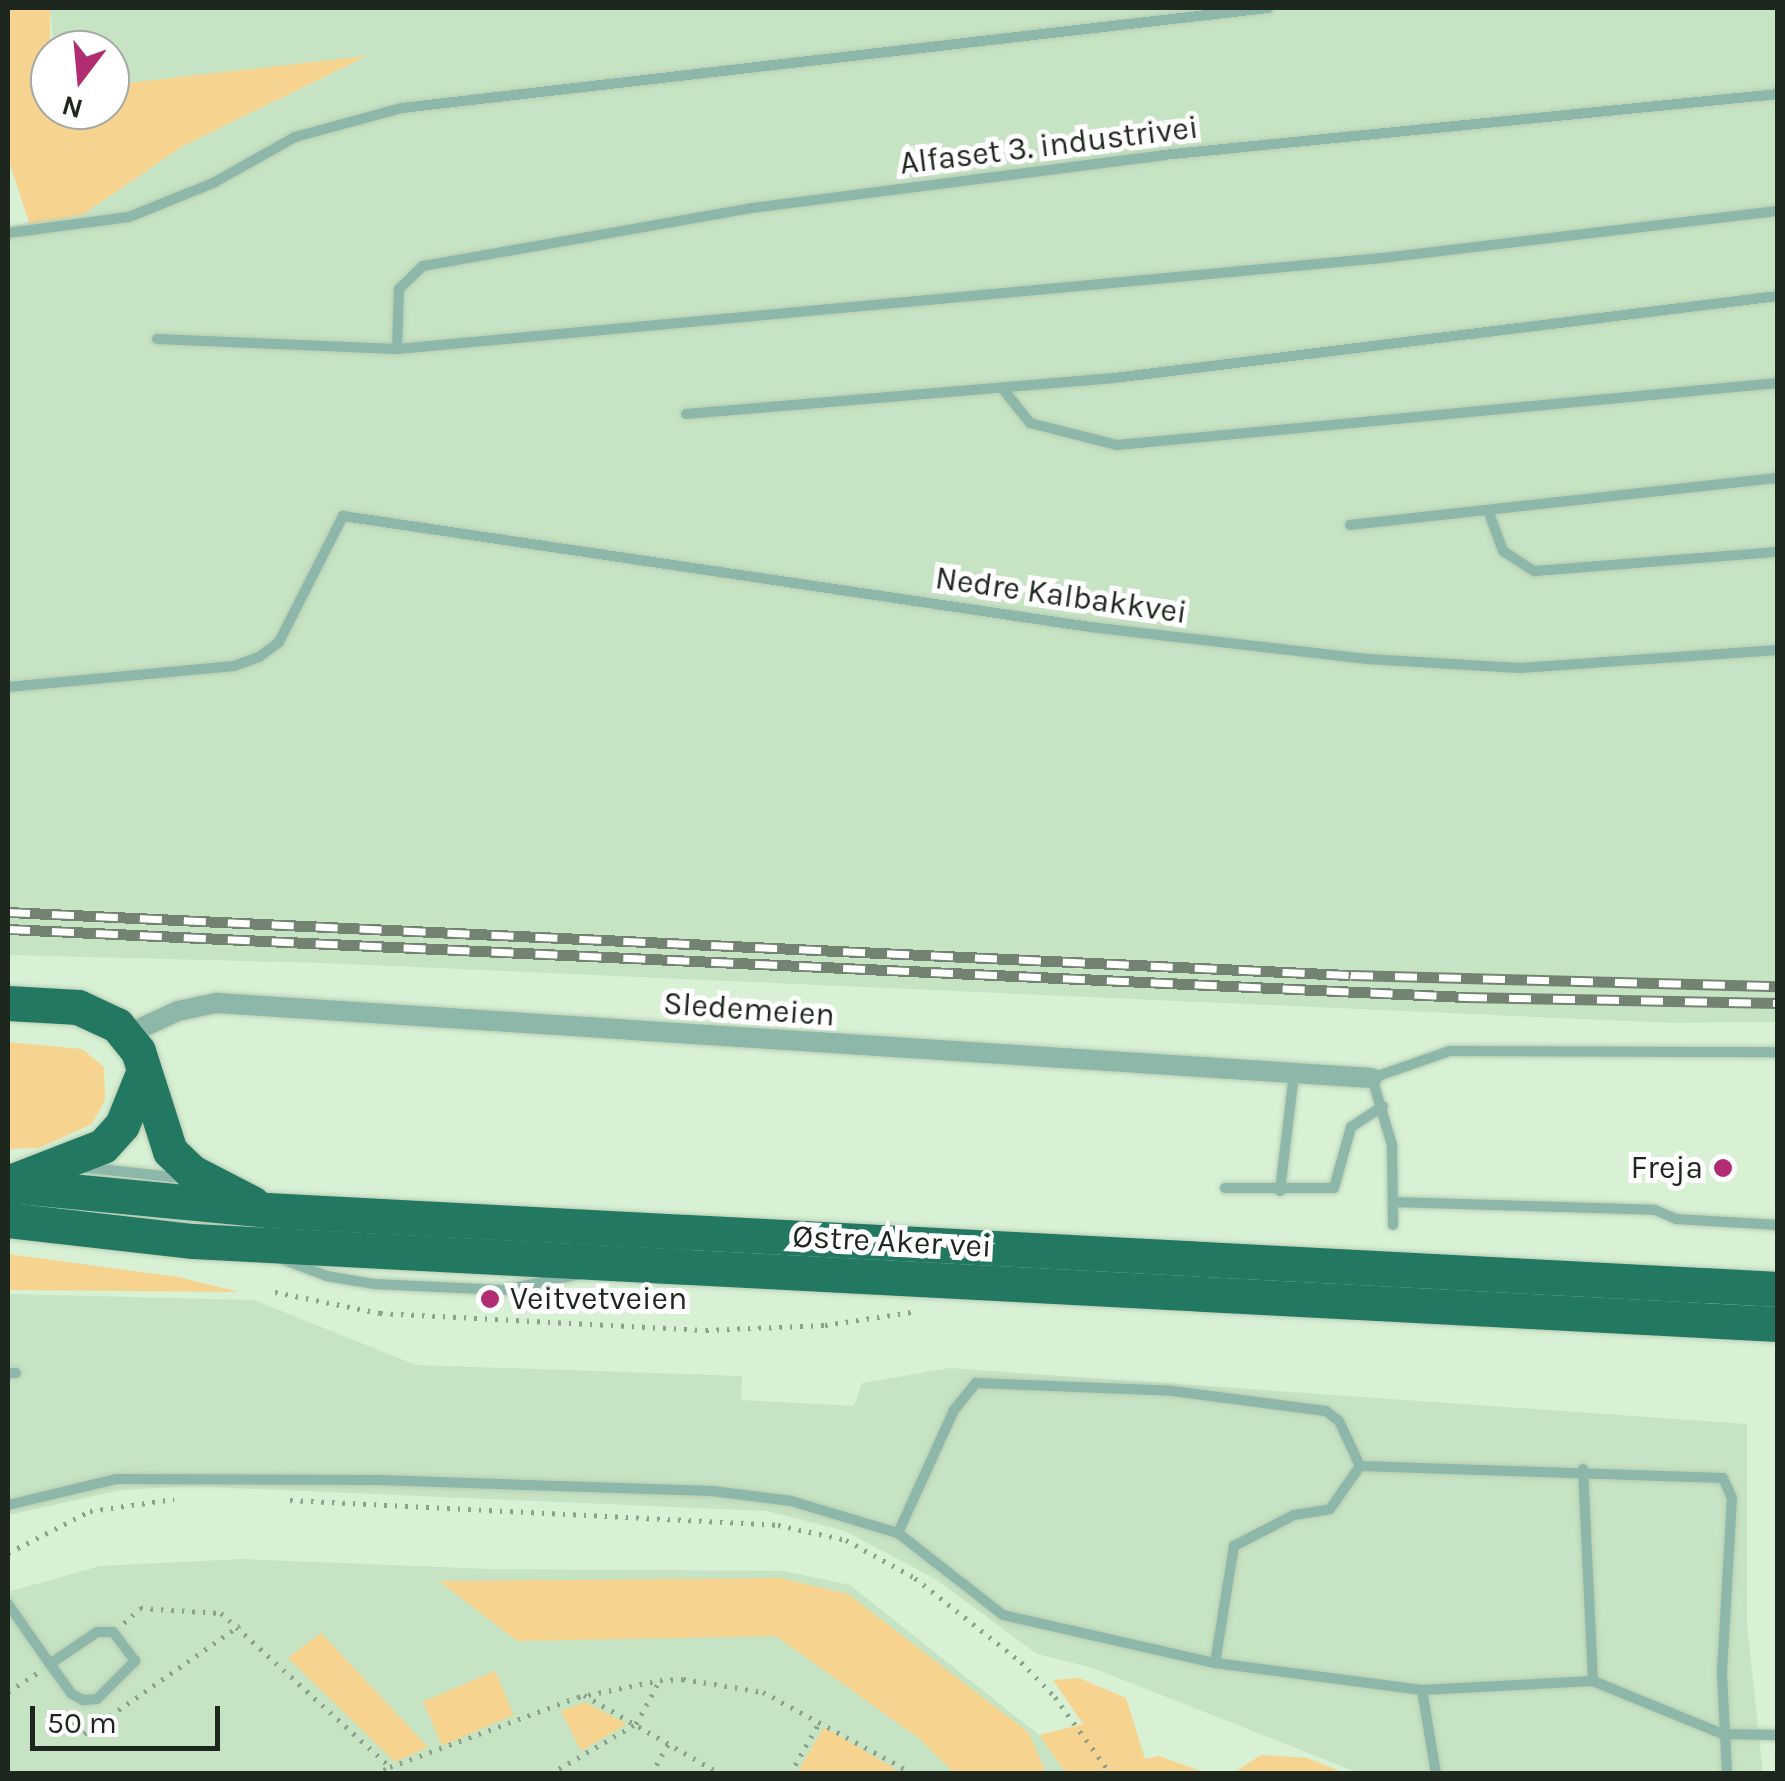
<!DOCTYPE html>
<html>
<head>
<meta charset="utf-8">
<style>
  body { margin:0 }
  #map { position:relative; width:1785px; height:1781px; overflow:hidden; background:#d8f1d5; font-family:Karla,sans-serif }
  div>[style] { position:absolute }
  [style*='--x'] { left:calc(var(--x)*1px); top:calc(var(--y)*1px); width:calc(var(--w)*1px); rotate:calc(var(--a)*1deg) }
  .built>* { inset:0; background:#c6e3c3 }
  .green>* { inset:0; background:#f6d38f; transform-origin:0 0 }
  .path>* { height:5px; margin-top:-2.5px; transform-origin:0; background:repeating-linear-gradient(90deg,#8da08b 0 2.5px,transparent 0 10.5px) }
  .roads { filter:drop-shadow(0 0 2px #b7cdb4) drop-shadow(0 0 2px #b7cdb4) }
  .lane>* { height:10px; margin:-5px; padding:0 5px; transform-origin:5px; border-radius:5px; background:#8db7a8 }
  .street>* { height:20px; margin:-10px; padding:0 10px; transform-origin:10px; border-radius:10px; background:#8db7a8 }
  .highway>* { height:35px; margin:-17.5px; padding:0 17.5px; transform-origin:17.5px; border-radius:17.5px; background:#227861 }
  .rail>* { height:11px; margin-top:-5.5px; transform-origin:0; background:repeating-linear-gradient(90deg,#fff 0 22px,#738371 0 44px); box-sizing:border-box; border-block:2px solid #738371 }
  .dots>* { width:28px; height:28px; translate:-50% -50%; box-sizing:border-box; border:5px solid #fff; border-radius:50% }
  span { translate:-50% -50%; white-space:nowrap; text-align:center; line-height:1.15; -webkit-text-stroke:10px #fff; paint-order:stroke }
  .street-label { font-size:32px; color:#1e271d }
  .poi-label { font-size:32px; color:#1e271d }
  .right { translate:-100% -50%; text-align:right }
  .left { translate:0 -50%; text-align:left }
  .frame { position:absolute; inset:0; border:10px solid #1e271d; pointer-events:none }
  .north { position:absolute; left:30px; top:30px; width:100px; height:100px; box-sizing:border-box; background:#fff; border:2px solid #a5a9a5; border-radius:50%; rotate:196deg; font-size:28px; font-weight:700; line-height:40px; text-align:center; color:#1e271d }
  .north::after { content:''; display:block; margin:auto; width:35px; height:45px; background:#b22c71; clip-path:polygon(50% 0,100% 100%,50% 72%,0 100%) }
  .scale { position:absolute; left:30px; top:1706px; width:190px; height:45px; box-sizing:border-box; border:5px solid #1e271d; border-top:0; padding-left:12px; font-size:30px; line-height:35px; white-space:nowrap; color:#1e271d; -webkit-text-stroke:8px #fff; paint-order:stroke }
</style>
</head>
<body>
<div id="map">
  <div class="built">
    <i style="clip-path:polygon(50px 8px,1777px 8px,1777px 1022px,1672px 1023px,325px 963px,8px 955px,8px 226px,82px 215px,183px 146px,365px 57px,110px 85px,110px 50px,54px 50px)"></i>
    <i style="clip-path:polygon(8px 1294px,254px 1300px,416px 1365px,742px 1376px,741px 1400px,854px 1406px,862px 1383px,950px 1368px,1747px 1424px,1747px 1625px,1763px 1773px,1359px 1773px,1093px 1668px,1037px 1654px,935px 1579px,845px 1531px,766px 1511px,189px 1486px,121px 1490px,8px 1515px)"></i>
    <i style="clip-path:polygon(241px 1559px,491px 1569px,784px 1571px,850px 1585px,1039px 1735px,1066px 1773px,8px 1774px,8px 1592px,100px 1566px)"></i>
  </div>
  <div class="green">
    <i style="clip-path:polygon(8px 8px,50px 8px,50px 110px,110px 110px,110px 85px,367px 56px,183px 146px,82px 215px,30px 225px,8px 158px)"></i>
    <i style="clip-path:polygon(8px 1042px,82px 1049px,104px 1067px,105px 1100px,92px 1124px,39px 1148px,8px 1149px)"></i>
    <i style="clip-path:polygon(8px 1254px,178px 1277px,239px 1292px,8px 1290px)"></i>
    <i style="clip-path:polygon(781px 1578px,848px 1594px,1029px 1733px,1046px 1773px,954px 1773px,920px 1739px,776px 1636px,517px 1641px,439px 1581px)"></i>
    <i style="clip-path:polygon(321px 1633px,428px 1747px,395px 1762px,288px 1658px)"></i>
    <i style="left:495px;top:1671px;width:48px;height:78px;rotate:67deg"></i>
    <i style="clip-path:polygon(1079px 1678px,1126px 1698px,1145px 1759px,1159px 1756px,1206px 1773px,1236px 1771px,1261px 1755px,1307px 1758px,1345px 1773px,1066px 1773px,1039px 1735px,1083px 1724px,1053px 1680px)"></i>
    <i style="clip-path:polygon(585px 1702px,627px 1724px,581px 1751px,561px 1711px)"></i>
    <i style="clip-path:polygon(824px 1727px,902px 1773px,797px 1773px)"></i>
  </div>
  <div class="path">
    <i style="--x:275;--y:1292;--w:107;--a:11.3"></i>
    <i style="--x:380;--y:1313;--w:326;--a:3"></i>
    <i style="--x:706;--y:1330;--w:119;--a:-2.4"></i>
    <i style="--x:825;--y:1325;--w:94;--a:-8.6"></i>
    <i style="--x:290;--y:1500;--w:489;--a:2.9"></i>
    <i style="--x:778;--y:1525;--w:70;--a:12.4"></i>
    <i style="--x:846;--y:1540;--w:79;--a:28.8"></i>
    <i style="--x:915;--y:1578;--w:135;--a:38.4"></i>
    <i style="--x:1021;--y:1662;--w:49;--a:45.8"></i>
    <i style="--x:1055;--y:1697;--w:95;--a:54"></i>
    <i style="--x:8;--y:1553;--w:92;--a:-27.1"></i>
    <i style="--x:90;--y:1511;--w:85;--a:-8.1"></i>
    <i style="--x:124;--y:1623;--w:22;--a:-43"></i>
    <i style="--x:140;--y:1608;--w:81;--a:3.5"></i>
    <i style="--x:221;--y:1613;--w:229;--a:42.3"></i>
    <i style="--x:390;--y:1767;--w:201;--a:-20.4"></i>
    <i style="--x:578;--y:1697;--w:84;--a:-11.7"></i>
    <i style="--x:8;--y:1692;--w:35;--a:-33"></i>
    <i style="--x:584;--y:1695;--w:158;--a:30"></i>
    <i style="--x:68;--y:1713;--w:26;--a:53"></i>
    <i style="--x:84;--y:1734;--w:190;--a:-34.9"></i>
    <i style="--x:374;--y:1774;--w:17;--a:-24"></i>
    <i style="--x:550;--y:1774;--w:99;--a:-30.2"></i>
    <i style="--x:636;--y:1724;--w:50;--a:-61.4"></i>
    <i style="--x:660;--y:1680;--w:23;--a:-2"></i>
    <i style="--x:683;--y:1679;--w:81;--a:9.2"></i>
    <i style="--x:763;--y:1692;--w:172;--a:28.5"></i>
    <i style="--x:651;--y:1774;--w:36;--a:-60"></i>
    <i style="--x:790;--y:1774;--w:61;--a:-60.5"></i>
  </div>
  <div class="roads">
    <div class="lane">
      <i style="--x:8;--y:233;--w:122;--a:-7.5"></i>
      <i style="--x:129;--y:217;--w:93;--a:-22.1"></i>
      <i style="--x:215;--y:182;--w:92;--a:-29.4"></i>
      <i style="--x:295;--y:137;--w:111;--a:-15.2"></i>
      <i style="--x:402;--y:108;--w:872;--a:-6.59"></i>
      <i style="--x:157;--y:339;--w:240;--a:2.4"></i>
      <i style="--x:397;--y:349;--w:989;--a:-5.28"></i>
      <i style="--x:1382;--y:258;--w:399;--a:-6.8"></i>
      <i style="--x:397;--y:349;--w:60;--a:-88.1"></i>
      <i style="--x:399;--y:289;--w:33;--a:-44"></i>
      <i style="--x:423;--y:266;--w:334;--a:-10"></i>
      <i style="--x:752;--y:208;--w:414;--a:-7.3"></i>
      <i style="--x:1163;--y:155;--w:618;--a:-5.66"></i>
      <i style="--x:1002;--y:388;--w:45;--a:51.3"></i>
      <i style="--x:1030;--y:423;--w:90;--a:14.2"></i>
      <i style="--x:1117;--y:445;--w:664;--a:-5.36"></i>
      <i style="--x:686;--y:414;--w:430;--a:-4.8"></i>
      <i style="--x:1114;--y:378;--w:669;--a:-7.04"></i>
      <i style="--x:1488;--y:510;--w:44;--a:69.9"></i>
      <i style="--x:1503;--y:551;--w:37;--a:33"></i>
      <i style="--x:1534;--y:571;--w:245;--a:-4.5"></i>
      <i style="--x:1350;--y:525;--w:431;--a:-6.3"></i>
      <i style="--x:8;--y:687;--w:227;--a:-5.3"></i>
      <i style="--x:234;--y:666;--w:27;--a:-20"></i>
      <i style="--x:259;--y:657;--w:25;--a:-37"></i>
      <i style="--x:279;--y:642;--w:141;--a:-63.1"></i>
      <i style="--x:343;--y:516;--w:755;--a:8.45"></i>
      <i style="--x:1090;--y:627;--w:279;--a:6.6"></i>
      <i style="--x:1367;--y:659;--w:153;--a:3.4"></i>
      <i style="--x:1520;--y:668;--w:259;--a:-4"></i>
      <i style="--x:81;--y:1167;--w:103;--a:6.2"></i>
      <i style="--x:1225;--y:1188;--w:109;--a:0"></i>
      <i style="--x:1334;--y:1188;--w:63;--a:-74.4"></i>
      <i style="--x:1351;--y:1127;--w:38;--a:-33"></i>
      <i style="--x:1280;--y:1191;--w:118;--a:-83.2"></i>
      <i style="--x:1393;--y:1202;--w:262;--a:1.7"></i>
      <i style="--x:1655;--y:1210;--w:23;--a:23"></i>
      <i style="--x:1676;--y:1219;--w:102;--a:3.4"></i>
      <i style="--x:1393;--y:1225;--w:80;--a:-90.7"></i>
      <i style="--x:1392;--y:1145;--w:70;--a:-106.6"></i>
      <i style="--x:1372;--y:1078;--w:83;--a:-19.1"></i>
      <i style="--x:1450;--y:1051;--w:328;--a:0.2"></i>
      <i style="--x:279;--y:1258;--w:51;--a:20.6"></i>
      <i style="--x:327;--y:1276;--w:48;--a:9.7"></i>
      <i style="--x:374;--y:1284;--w:130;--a:2.6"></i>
      <i style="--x:504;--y:1290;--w:74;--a:-11.8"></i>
      <i style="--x:8;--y:1373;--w:8;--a:0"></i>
      <i style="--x:1583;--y:1469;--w:212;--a:87.3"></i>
      <i style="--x:8;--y:1505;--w:111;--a:-13.5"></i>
      <i style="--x:116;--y:1479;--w:263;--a:0.2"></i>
      <i style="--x:379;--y:1480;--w:333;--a:1.9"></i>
      <i style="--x:712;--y:1491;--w:80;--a:7.2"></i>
      <i style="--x:791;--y:1501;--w:112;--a:16.7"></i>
      <i style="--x:898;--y:1533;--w:133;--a:38"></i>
      <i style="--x:1003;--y:1615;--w:217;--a:12.8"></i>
      <i style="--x:1215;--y:1663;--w:209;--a:7.4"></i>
      <i style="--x:1422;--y:1690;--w:171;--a:-3"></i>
      <i style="--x:1593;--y:1681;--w:139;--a:22.3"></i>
      <i style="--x:1722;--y:1734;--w:56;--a:1"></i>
      <i style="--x:898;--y:1533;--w:135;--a:-65.5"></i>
      <i style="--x:954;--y:1410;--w:35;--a:-51"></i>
      <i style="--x:976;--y:1383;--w:196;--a:2.3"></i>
      <i style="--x:1172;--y:1391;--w:155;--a:7.4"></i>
      <i style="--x:1326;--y:1411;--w:16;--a:38"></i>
      <i style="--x:1339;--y:1421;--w:50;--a:65"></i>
      <i style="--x:8;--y:1604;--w:73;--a:55"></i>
      <i style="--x:50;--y:1664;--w:37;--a:54"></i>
      <i style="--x:72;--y:1694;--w:13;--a:29"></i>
      <i style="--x:83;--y:1700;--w:14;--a:-4"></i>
      <i style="--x:97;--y:1699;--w:54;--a:-45"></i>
      <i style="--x:135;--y:1661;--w:36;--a:-127"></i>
      <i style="--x:113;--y:1632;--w:16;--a:180"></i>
      <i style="--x:97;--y:1632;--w:57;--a:145.8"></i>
      <i style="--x:1215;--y:1663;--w:119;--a:-80.8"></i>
      <i style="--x:1234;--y:1546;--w:68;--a:-27.3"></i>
      <i style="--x:1294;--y:1515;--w:36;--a:-9"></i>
      <i style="--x:1330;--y:1509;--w:52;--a:-55.1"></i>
      <i style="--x:1360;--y:1466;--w:363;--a:1.9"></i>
      <i style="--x:1723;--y:1478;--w:22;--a:66"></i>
      <i style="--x:1732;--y:1498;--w:176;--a:93.3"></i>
      <i style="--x:1722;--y:1674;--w:100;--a:87.1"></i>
      <i style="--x:1422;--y:1690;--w:85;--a:80.5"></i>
    </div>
    <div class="street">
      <i style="--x:128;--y:1034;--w:55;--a:-24.7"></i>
      <i style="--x:178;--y:1011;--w:40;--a:-12"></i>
      <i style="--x:217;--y:1003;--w:1157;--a:3.72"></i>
    </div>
    <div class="highway">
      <i style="--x:8;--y:1003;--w:70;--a:3.3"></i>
      <i style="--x:78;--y:1007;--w:43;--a:24.8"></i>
      <i style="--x:117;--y:1025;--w:33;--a:51"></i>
      <i style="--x:138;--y:1051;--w:105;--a:72.3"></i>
      <i style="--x:170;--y:1151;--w:30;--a:44"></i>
      <i style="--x:192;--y:1172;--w:68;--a:27.3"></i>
      <i style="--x:15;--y:1180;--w:94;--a:-21.1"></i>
      <i style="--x:103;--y:1146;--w:28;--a:-48"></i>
      <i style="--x:122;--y:1125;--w:56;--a:-68"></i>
      <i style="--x:8;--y:1185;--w:260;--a:5.5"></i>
      <i style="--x:267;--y:1210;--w:1513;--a:2.99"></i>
      <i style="--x:8;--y:1220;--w:186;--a:6.5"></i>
      <i style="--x:193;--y:1241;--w:1587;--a:3"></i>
    </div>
  </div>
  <div class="rail">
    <i style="--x:8;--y:912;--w:1344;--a:2.69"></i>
    <i style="--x:1351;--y:975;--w:427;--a:1.5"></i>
    <i style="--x:8;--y:929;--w:1459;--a:2.67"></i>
    <i style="--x:1465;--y:997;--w:313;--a:1.1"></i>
  </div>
  <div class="dots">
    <i style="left:1723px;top:1168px;background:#b22c71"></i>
    <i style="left:490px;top:1299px;background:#b22c71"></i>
  </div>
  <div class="street-label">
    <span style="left:1049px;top:146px;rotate:-7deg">Alfaset 3. industrivei</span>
    <span style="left:1061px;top:596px;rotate:8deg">Nedre Kalbakkvei</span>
    <span style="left:749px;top:1010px;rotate:4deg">Sledemeien</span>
    <span style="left:892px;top:1242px;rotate:3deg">Østre Aker vei</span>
  </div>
  <div class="poi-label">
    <span class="right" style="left:1703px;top:1168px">Freja</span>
    <span class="left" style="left:510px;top:1299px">Veitvetveien</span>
  </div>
  <div class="frame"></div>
  <div class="north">N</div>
  <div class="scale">50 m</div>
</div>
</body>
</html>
